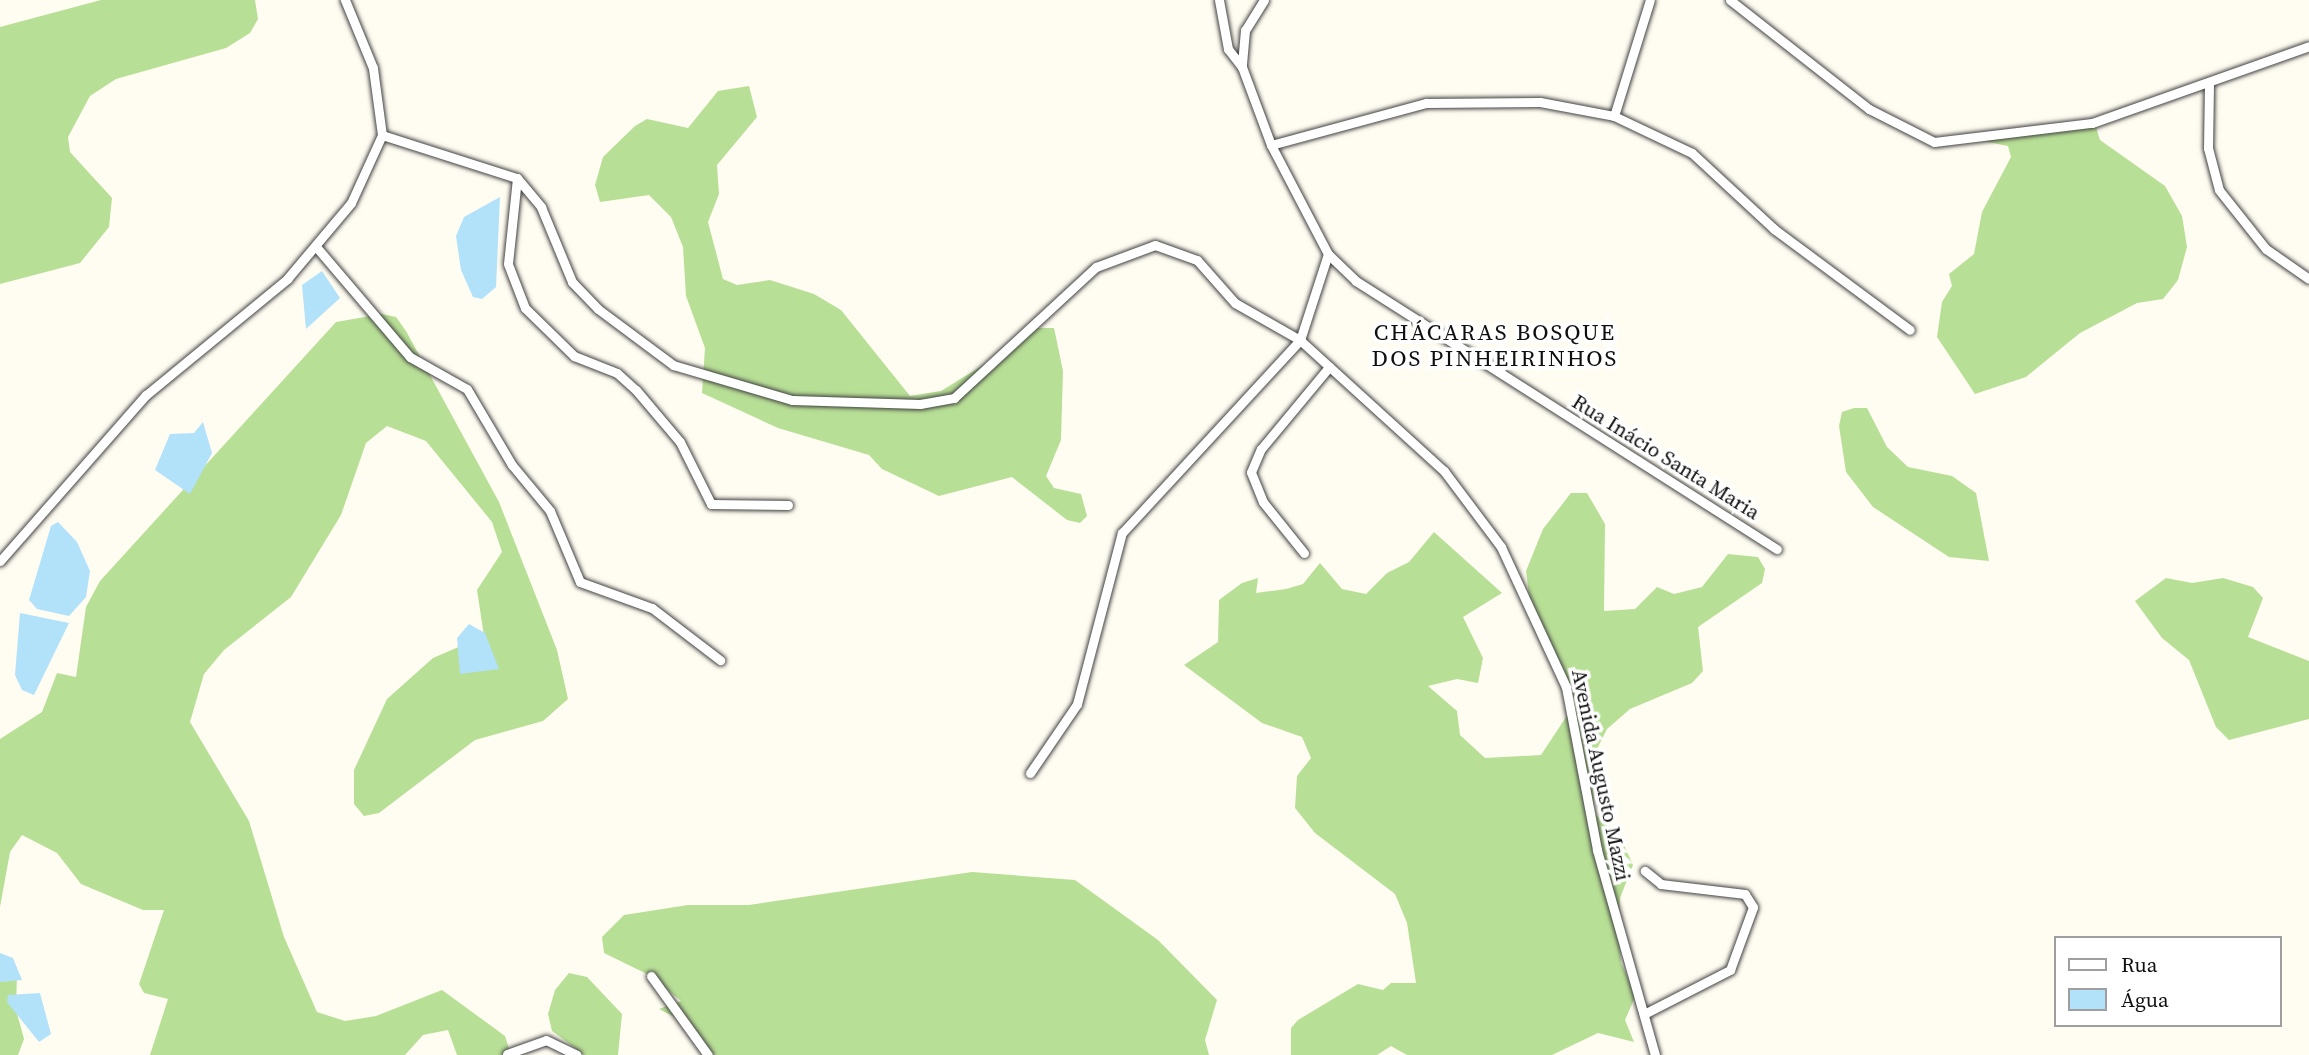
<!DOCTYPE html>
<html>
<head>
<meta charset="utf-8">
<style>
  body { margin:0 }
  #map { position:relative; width:2309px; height:1055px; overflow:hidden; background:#fffcf1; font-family:"Source Serif 4",serif }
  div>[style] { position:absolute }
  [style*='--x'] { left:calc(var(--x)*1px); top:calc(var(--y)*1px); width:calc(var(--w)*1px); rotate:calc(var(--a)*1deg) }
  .forest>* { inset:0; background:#b8df96 }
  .water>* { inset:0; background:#b2e1fa }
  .roads { filter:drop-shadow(0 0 2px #424242) drop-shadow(0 0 2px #424242) }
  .minor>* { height:9px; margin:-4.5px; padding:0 4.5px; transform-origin:4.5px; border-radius:4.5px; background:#fff }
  span { translate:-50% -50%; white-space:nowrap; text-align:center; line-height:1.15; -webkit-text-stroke:7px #fff; paint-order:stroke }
  .street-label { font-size:21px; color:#0f0f0f }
  .neighbourhood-label { font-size:23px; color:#0f0f0f; letter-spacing:2px }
  .legend { position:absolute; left:2054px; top:936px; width:228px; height:91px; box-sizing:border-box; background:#fff; border:2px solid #9f9f9f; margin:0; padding:9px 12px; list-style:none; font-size:21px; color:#0f0f0f }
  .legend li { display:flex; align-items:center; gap:14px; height:35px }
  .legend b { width:35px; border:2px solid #9f9f9f }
</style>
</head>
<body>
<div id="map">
  <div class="forest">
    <i style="clip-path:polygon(101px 0,255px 0,258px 19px,250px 33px,226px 48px,116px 79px,90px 96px,68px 137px,70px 152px,112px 198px,109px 227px,80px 263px,0 284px,0 27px)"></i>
    <i style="clip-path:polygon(749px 86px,757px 117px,717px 165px,719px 194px,708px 222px,723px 279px,737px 285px,770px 280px,814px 294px,841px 310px,910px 396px,941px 391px,988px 362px,1025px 328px,1054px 328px,1063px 371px,1061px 440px,1046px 476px,1054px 488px,1081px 494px,1087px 516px,1080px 523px,1067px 520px,1012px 477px,939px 496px,882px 469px,869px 455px,778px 428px,702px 393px,705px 348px,686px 296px,683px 247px,671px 217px,649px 195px,600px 202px,595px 185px,603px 157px,635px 126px,647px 119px,688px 128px,718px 91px)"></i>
    <i style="clip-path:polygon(2096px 127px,2100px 140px,2165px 186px,2182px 216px,2187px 247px,2178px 280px,2163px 299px,2137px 303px,2080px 333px,2026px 377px,1975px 394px,1937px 337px,1942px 302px,1952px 286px,1949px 274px,1974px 254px,1982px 212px,2011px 157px,2008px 146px,1982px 141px)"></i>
    <i style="clip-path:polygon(382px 314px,396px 317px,406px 331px,499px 502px,557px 650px,568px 699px,543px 721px,475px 740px,379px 813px,364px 816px,354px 804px,354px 770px,387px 699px,433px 658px,484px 636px,477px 590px,502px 552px,492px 522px,426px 441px,387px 426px,366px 443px,341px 515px,291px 597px,224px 650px,204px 674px,190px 722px,249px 821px,284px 937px,317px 1012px,345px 1021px,376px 1016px,442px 990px,505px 1036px,511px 1055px,457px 1055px,448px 1030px,423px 1035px,405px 1055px,150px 1055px,168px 999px,144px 993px,139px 984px,164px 910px,143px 910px,81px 884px,57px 853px,22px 835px,10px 852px,0 907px,0 739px,42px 712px,57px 673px,76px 677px,86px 607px,100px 581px,336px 322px)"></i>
    <i style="clip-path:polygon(1854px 408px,1867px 408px,1887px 447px,1908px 467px,1952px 476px,1976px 493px,1989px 561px,1949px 557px,1873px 507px,1846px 472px,1839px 426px,1842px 412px)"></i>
    <i style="clip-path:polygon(1571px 493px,1587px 493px,1605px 524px,1604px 611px,1635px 609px,1657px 587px,1674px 594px,1702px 587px,1728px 554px,1758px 557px,1765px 569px,1762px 583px,1698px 627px,1703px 671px,1692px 683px,1630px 709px,1607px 729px,1593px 757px,1594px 813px,1620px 836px,1633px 865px,1620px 898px,1619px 929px,1621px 963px,1636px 995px,1625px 1020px,1634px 1042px,1598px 1033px,1552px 1055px,1407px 1055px,1391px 1046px,1377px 1055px,1291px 1055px,1291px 1028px,1298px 1020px,1358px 984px,1383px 990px,1391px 983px,1416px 983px,1407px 923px,1395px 894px,1315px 833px,1295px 808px,1297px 776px,1311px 758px,1302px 737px,1262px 723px,1184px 665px,1218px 642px,1219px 600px,1242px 583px,1258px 578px,1256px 593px,1286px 589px,1303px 584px,1320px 563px,1342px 589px,1366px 594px,1387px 573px,1409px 562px,1434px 532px,1502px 593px,1463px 617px,1483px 658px,1478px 683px,1457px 679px,1428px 686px,1457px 711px,1460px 735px,1485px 758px,1541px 755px,1576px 702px,1533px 628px,1526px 571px,1543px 529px)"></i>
    <i style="clip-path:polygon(2166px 578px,2192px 583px,2223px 578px,2253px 587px,2263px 598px,2248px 637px,2309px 661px,2309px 719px,2229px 740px,2216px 727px,2189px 660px,2162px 638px,2135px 601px)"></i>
    <i style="clip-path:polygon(972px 872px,1075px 880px,1158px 940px,1217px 1000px,1205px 1040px,1209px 1055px,709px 1055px,680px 1020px,659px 1009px,681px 1001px,649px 975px,604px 953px,602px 937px,624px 915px,688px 905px,749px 905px)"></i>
    <i style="clip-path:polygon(0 964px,17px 973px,16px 1010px,24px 1039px,18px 1055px,0 1055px)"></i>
    <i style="clip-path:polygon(569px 973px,587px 977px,622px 1014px,618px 1055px,584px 1055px,552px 1031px,548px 1014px,555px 990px)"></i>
  </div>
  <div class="water">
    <i style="clip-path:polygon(500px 197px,496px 287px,482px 299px,473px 297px,461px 270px,456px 236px,464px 217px)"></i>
    <i style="clip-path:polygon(322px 271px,340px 298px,306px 329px,302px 285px)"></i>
    <i style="clip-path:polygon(203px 422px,212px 453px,190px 494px,155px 470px,170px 434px,194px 433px)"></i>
    <i style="clip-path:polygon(58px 522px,77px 542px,90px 571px,86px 597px,69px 616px,37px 609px,29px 600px,51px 526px)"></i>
    <i style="clip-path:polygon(20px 613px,69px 623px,34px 695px,22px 690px,15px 675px)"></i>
    <i style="clip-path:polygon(469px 624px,485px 633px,499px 669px,460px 674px,457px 638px)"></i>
    <i style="clip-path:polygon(0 953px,13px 958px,22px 980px,0 982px)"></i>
    <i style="clip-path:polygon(40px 993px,51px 1034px,39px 1042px,7px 1002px,8px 995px)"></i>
  </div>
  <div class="roads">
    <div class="minor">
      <i style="--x:1219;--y:0;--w:50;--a:79.6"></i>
      <i style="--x:1228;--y:49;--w:23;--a:52"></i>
      <i style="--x:1264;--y:0;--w:36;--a:122"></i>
      <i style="--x:1245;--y:30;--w:37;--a:95"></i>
      <i style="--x:1242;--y:67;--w:83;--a:69.6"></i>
      <i style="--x:1271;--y:145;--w:123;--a:62.4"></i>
      <i style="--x:1328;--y:254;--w:39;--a:44"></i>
      <i style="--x:1356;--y:281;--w:499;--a:32.5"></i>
      <i style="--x:1730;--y:0;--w:177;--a:38.1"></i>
      <i style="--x:1869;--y:109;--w:73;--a:26.9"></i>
      <i style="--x:1934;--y:142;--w:159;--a:-6.9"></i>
      <i style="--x:2092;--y:123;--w:230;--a:-19.5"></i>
      <i style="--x:2209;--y:85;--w:63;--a:90.9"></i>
      <i style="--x:2208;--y:148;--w:43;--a:75.3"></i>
      <i style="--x:2219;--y:190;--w:75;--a:51.5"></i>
      <i style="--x:2266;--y:249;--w:52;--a:34.9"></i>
      <i style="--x:1614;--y:116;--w:121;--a:-72.8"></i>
      <i style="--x:382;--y:135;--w:142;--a:17.7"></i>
      <i style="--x:517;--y:178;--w:38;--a:50"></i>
      <i style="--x:541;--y:207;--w:81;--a:67.5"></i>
      <i style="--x:572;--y:282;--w:37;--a:46"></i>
      <i style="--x:598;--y:309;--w:94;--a:36.7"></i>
      <i style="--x:673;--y:365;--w:124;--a:16.4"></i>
      <i style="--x:792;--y:400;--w:128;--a:1.8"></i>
      <i style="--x:920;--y:404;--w:35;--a:-10"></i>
      <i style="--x:954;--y:398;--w:193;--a:-42.7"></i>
      <i style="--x:1096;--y:267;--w:63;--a:-20.4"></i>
      <i style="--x:1155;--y:245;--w:45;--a:19.7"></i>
      <i style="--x:1197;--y:260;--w:57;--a:48.5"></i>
      <i style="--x:1235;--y:303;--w:75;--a:29.6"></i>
      <i style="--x:1300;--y:340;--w:195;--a:42.3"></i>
      <i style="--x:1444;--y:471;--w:95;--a:53.1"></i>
      <i style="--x:1501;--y:547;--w:154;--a:65.1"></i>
      <i style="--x:1566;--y:687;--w:166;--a:79.2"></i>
      <i style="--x:1597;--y:850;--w:213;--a:74.2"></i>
      <i style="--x:1271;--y:145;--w:161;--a:-15.2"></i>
      <i style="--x:1426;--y:103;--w:114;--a:-0.5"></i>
      <i style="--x:1540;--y:102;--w:75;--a:10.7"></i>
      <i style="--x:1614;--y:116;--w:86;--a:25.4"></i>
      <i style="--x:1692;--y:153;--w:112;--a:42.8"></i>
      <i style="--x:1774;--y:229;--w:169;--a:36.6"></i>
      <i style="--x:517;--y:178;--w:86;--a:96"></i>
      <i style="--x:508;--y:264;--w:47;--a:68.9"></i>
      <i style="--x:525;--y:308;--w:69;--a:44.4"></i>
      <i style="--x:574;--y:356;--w:46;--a:21.6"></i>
      <i style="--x:617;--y:373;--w:25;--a:42"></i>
      <i style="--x:636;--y:390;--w:68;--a:49.8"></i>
      <i style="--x:680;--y:442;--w:69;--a:63.4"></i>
      <i style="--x:711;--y:504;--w:77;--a:0.7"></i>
      <i style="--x:318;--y:249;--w:142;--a:49.6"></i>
      <i style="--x:410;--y:357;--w:65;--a:29.3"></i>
      <i style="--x:467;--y:389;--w:88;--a:59.4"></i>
      <i style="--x:512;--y:465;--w:60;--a:50.4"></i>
      <i style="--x:550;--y:511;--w:77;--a:67.1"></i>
      <i style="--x:580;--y:582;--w:77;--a:19.9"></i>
      <i style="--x:652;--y:608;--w:86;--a:37.4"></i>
      <i style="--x:1304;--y:553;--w:65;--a:-128.8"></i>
      <i style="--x:1263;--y:502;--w:32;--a:-112"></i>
      <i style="--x:1251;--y:472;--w:25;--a:-67"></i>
      <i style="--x:1261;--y:449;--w:107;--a:-50.3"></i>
      <i style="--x:0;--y:561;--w:221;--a:-48.7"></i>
      <i style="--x:146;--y:395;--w:183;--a:-39.4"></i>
      <i style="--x:287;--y:279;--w:99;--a:-49.9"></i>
      <i style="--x:351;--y:203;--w:75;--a:-65.5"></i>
      <i style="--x:382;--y:135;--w:68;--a:-97.7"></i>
      <i style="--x:373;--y:68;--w:74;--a:-112.4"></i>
      <i style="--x:1030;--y:773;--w:83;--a:-55.7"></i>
      <i style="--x:1077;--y:704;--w:177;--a:-75.3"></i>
      <i style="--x:1122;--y:533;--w:263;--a:-47.3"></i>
      <i style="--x:1300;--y:340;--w:90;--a:-72"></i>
      <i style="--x:651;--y:976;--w:97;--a:54.2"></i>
      <i style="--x:1644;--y:1014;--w:97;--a:-27.1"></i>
      <i style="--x:1730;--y:970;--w:67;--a:-69.9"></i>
      <i style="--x:1753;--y:907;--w:15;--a:-122"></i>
      <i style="--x:1745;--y:894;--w:85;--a:-173.2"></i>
      <i style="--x:1661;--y:884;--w:21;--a:-141"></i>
      <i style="--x:507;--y:1054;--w:41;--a:-19.7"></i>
      <i style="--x:546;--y:1040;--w:34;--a:26"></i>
    </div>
  </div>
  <div class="street-label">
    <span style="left:1666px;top:457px;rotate:32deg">Rua Inácio Santa Maria</span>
    <span style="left:1601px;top:775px;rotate:78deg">Avenida Augusto Mazzi</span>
  </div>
  <div class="neighbourhood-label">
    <span style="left:1495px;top:345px">CHÁCARAS BOSQUE<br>DOS PINHEIRINHOS</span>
  </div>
  <ul class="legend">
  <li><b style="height:9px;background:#fff"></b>Rua</li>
  <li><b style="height:19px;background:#b2e1fa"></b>Água</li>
  </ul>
</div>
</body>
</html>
